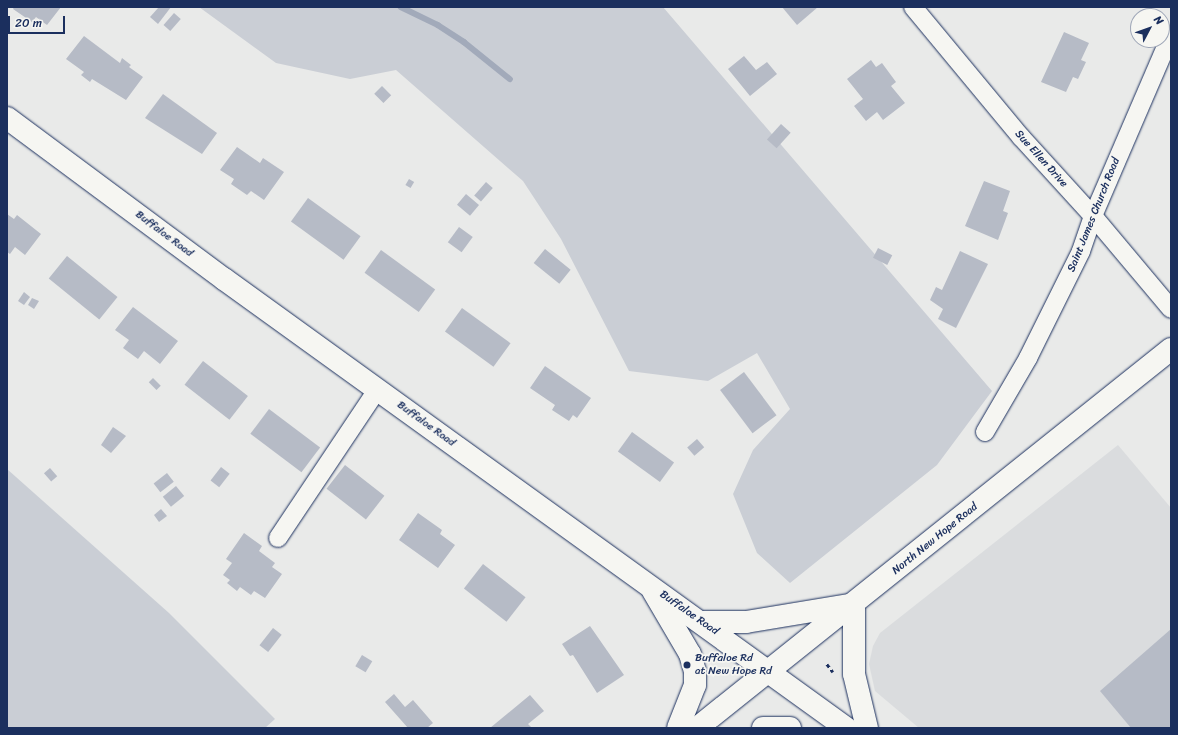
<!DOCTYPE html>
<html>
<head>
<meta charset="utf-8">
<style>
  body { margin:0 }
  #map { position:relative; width:1178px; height:735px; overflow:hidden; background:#e9eae9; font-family:Sriracha,sans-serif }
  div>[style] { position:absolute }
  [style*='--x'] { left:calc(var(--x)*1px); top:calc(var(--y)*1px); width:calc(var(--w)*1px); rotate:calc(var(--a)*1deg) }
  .built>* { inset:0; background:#dadcde }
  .green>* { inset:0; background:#caced5 }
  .stream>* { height:5.5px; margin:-2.75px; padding:0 2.75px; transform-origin:2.75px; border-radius:2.75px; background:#a2aaba }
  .building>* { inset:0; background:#b6bbc6; transform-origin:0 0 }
  .path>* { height:2.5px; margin-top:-1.25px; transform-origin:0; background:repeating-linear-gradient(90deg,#1b2f5e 0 4px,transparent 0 7px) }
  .roads { filter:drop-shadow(0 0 1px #1b2f5e) drop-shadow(0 0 1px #1b2f5e) }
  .minor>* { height:18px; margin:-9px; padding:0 9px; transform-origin:9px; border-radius:9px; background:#f6f6f2 }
  .major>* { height:22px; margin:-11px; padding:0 11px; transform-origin:11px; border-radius:11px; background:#f6f6f2 }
  .dots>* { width:11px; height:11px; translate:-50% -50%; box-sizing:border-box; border:2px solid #f6f6f2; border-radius:50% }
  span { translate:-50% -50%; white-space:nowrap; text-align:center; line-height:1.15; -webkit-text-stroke:3.5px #f6f6f2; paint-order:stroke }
  .street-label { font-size:11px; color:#1b2f5e }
  .poi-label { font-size:11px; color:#1b2f5e }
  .left { translate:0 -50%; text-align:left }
  .frame { position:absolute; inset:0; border:8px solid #1b2f5e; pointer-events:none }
  .north { position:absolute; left:1130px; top:8px; width:40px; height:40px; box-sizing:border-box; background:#f6f6f2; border:1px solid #9ea6b7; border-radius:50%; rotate:49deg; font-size:11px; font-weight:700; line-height:16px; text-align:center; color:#1b2f5e }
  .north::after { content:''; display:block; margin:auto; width:14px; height:18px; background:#1b2f5e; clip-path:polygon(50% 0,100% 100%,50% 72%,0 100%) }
  .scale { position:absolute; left:8px; top:16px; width:57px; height:18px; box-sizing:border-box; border:2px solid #1b2f5e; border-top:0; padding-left:5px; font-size:12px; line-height:14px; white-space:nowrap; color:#1b2f5e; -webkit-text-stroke:3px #f6f6f2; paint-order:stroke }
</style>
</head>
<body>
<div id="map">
  <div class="built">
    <i style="clip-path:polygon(1118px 445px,1171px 508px,1171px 728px,919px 728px,875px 691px,869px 664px,873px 646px,880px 633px)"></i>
  </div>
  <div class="green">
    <i style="clip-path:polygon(199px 7px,663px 7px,992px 391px,937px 465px,790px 583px,757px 553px,733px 494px,753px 450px,790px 409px,757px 353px,708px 381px,629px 371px,561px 239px,523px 181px,396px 70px,350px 79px,276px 63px)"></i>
    <i style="clip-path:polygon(7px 469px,169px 613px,275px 719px,265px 728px,7px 728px)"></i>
  </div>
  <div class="stream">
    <i style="--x:401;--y:7;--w:41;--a:25.9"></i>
    <i style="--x:438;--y:25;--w:31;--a:33"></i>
    <i style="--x:464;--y:42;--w:59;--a:38.8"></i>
  </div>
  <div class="building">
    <i style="clip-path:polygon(14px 7px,61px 7px,47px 25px,36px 17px,32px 22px,13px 9px)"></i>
    <i style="clip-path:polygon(159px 7px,171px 7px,158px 24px,150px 17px)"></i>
    <i style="clip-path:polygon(782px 7px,818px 7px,797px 25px)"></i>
    <i style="left:174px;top:13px;width:9px;height:16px;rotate:41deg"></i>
    <i style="clip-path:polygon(1064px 32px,1089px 43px,1081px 60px,1086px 62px,1078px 79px,1073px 77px,1066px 92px,1041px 82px)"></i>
    <i style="clip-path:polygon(84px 36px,120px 63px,122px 58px,131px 65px,129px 67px,143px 77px,126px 100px,92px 79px,90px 82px,81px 75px,84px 72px,66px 59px)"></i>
    <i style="clip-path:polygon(744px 56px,756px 70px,767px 62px,777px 74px,750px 96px,728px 69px)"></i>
    <i style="clip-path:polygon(871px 60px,876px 67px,882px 63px,896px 82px,891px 86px,905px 103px,883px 120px,877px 112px,866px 121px,854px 106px,863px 99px,847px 79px)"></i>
    <i style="left:382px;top:86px;width:13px;height:11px;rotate:45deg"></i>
    <i style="clip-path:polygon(163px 94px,217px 133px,202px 154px,145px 118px)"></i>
    <i style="left:781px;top:124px;width:13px;height:21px;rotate:42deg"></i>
    <i style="clip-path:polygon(237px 147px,260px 163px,263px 158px,284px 172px,264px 200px,251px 191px,247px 195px,231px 184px,234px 179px,220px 170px)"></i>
    <i style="left:409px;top:179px;width:6px;height:7px;rotate:31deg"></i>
    <i style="clip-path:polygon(984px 181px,1010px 191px,1003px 211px,1008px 213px,998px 240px,965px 226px)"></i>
    <i style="left:486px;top:182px;width:9px;height:18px;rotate:41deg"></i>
    <i style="left:466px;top:194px;width:17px;height:14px;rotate:40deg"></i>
    <i style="left:308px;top:198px;width:65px;height:29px;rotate:36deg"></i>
    <i style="clip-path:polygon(7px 214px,14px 219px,17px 215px,41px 234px,25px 255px,15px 247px,10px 254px,7px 252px)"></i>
    <i style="left:459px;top:227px;width:17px;height:19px;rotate:36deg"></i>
    <i style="left:878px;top:248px;width:16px;height:11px;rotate:27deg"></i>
    <i style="left:545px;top:249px;width:33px;height:18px;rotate:39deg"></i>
    <i style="left:381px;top:250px;width:67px;height:28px;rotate:36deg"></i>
    <i style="clip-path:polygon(960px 251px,988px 264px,956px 328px,938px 319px,943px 309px,930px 300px,936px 287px,942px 290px)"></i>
    <i style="left:67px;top:256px;width:65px;height:29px;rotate:39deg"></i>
    <i style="clip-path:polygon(24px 292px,30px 297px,24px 305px,18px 301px)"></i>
    <i style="clip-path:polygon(32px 298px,39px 301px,34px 309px,28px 305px)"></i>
    <i style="clip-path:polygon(133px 307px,178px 341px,160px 364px,144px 351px,138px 359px,123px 348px,129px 340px,115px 330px)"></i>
    <i style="left:462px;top:308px;width:60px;height:29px;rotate:36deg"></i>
    <i style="left:203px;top:361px;width:57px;height:30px;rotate:38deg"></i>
    <i style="clip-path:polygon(545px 366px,591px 398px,577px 418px,573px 415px,569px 421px,552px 410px,555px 405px,530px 388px)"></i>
    <i style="left:744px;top:372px;width:54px;height:30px;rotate:53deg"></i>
    <i style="left:153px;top:378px;width:11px;height:6px;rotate:45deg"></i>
    <i style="left:269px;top:409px;width:64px;height:31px;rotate:37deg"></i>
    <i style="clip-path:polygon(113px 427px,126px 436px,111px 453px,101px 445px)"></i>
    <i style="left:632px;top:432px;width:52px;height:24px;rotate:36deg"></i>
    <i style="left:697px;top:439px;width:11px;height:13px;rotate:49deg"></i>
    <i style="left:345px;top:465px;width:50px;height:30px;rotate:38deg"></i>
    <i style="left:221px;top:467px;width:11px;height:17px;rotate:38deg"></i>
    <i style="left:50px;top:468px;width:11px;height:8px;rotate:49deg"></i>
    <i style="left:167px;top:473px;width:11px;height:17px;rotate:52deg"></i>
    <i style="left:176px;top:486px;width:13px;height:17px;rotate:51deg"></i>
    <i style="clip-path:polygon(161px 509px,167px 516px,159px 522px,154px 515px)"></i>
    <i style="clip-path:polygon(418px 513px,442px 530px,440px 534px,455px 545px,438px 568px,399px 540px)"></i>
    <i style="clip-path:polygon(244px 533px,262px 546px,259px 551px,275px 563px,272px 567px,282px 574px,265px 598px,254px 591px,251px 595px,240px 587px,237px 591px,227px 583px,230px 580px,223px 575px,232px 563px,226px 559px)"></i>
    <i style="left:483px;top:564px;width:54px;height:31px;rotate:38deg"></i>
    <i style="clip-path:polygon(590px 626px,624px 675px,597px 693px,573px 655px,570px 656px,562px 644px)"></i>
    <i style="left:273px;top:628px;width:11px;height:22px;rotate:38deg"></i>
    <i style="clip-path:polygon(1171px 629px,1171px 728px,1131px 728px,1100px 691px)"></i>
    <i style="left:362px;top:655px;width:12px;height:13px;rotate:31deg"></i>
    <i style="clip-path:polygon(394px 694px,405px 707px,413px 700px,433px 723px,427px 728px,408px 728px,385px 702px)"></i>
    <i style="clip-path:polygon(530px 695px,544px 711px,528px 724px,532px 728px,490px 728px)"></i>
  </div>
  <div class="path">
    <i style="--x:827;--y:664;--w:10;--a:53"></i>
  </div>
  <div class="roads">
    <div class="minor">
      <i style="--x:913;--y:7;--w:169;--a:50.3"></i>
      <i style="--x:1021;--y:137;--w:107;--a:47.7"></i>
      <i style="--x:1093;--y:216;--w:121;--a:50"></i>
      <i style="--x:985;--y:432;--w:86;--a:-59.8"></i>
      <i style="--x:1028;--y:358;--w:119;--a:-63.6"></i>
      <i style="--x:1081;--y:251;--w:37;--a:-71"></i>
      <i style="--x:1093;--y:216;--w:197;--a:-66.7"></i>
      <i style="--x:278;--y:538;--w:178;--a:-56.2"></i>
    </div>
    <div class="major">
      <i style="--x:7;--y:118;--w:270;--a:36.6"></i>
      <i style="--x:224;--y:279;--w:767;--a:35.82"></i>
      <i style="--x:653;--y:591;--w:73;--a:59.6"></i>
      <i style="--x:690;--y:654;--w:19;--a:74"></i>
      <i style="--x:695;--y:672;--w:13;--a:90"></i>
      <i style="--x:695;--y:685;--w:46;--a:111.6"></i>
      <i style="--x:854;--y:604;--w:70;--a:90"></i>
      <i style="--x:854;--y:674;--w:56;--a:76.5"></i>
      <i style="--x:703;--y:622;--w:43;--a:0"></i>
      <i style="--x:746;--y:622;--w:104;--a:-9.4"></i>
      <i style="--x:697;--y:728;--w:607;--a:-38.65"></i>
      <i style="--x:763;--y:728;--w:27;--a:0"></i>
    </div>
  </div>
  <div class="dots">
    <i style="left:687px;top:665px;background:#1b2f5e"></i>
  </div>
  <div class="street-label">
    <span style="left:1041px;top:159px;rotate:48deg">Sue Ellen Drive</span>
    <span style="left:1094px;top:215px;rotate:-68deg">Saint James Church Road</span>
    <span style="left:164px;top:234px;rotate:37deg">Buffaloe Road</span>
    <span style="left:426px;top:424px;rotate:36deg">Buffaloe Road</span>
    <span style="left:935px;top:539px;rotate:-39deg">North New Hope Road</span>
    <span style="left:689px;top:613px;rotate:35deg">Buffaloe Road</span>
  </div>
  <div class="poi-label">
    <span class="left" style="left:695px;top:665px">Buffaloe Rd<br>at New Hope Rd</span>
  </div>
  <div class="frame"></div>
  <div class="north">N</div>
  <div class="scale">20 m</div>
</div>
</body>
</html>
